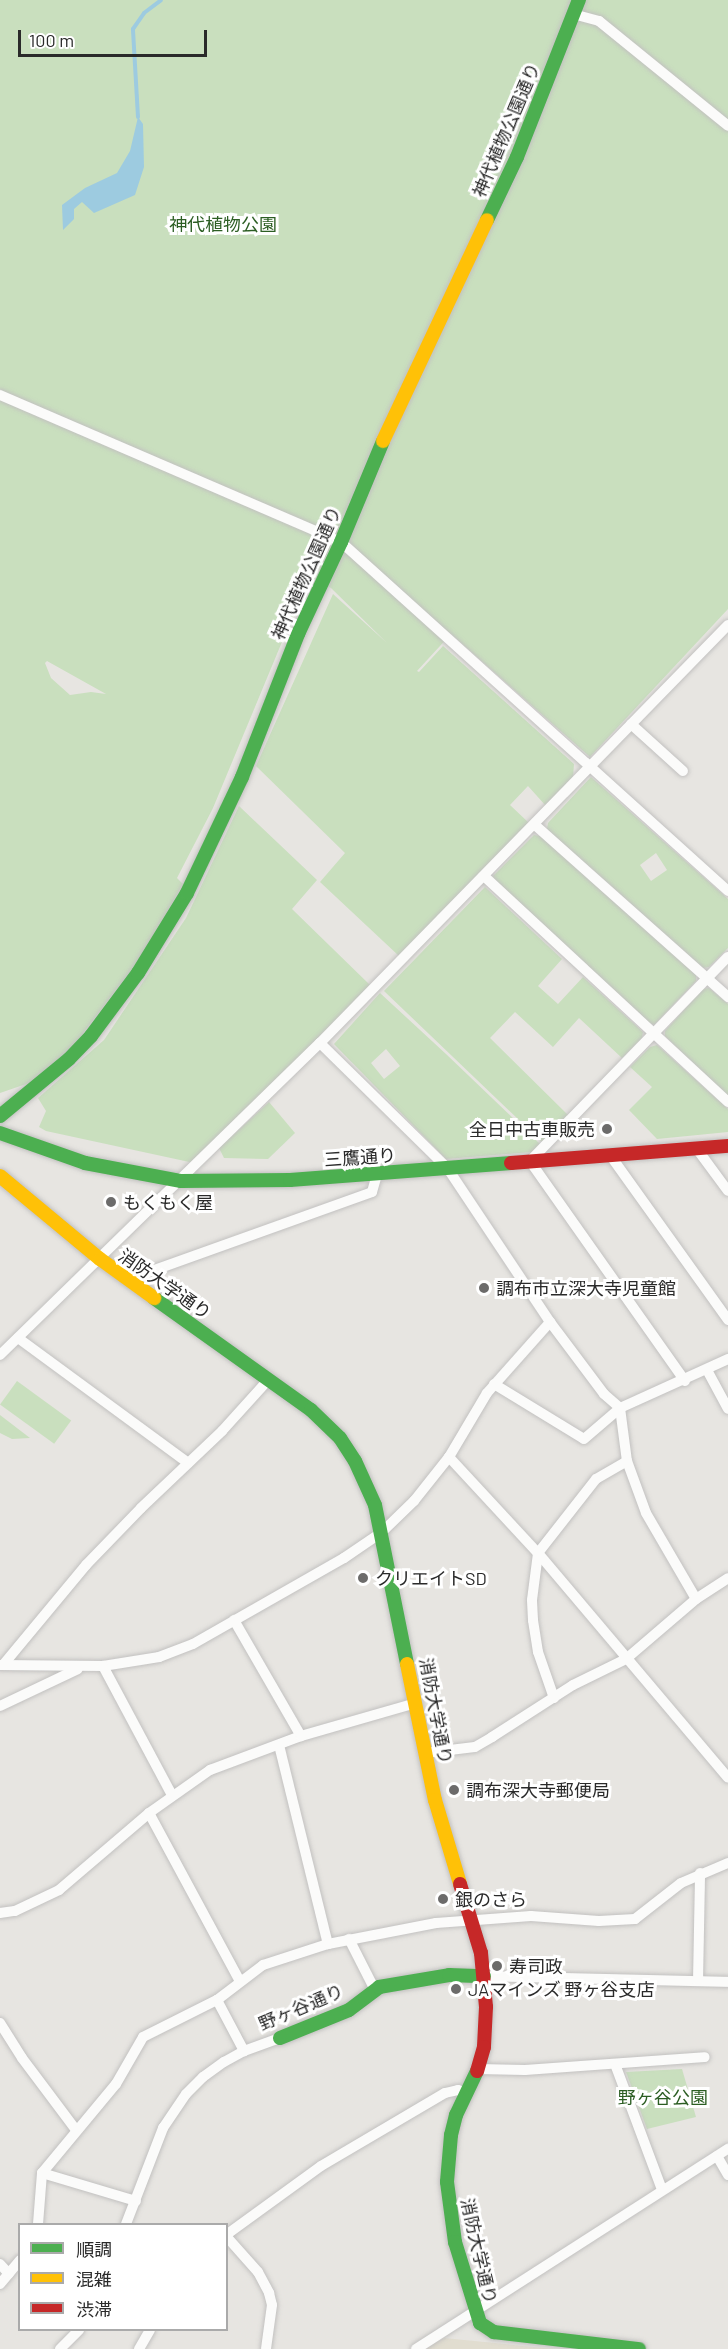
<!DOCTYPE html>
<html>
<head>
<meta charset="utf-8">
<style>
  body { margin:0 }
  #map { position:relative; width:728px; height:2349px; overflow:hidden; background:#e7e5e1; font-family:Barlow,"Noto Sans JP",sans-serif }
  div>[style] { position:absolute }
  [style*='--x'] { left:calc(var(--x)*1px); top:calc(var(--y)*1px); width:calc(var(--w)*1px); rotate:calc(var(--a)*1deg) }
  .education>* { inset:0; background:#e1ddd0 }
  .green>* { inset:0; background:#c9dfbe; transform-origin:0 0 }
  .water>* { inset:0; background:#9dcbe0 }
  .stream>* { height:4px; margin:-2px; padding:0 2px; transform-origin:2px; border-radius:2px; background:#9dcbe0 }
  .roads { filter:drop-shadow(0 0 2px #c2c1c0) drop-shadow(0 0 2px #c2c1c0) }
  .street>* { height:10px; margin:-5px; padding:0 5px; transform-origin:5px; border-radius:5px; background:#fbfbfa }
  .fast>* { height:14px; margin:-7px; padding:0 7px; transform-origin:7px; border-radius:7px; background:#4caf50 }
  .slow>* { height:14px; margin:-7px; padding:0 7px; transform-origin:7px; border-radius:7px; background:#ffc107 }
  .jam>* { height:14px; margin:-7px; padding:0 7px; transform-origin:7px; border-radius:7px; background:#c62828 }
  .dots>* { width:16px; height:16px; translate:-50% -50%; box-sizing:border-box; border:3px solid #fff; border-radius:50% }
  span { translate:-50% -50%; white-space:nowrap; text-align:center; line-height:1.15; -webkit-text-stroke:6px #fff; paint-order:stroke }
  .street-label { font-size:18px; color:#2a2a2a }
  .park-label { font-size:18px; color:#2c5e23 }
  .poi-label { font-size:18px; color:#2a2a2a }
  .right { translate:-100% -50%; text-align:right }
  .left { translate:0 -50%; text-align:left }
  .legend { position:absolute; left:18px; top:2223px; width:210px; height:108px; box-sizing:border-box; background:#fff; border:2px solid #aaa; margin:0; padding:8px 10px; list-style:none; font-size:18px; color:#2a2a2a }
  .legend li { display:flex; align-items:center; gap:12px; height:30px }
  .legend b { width:30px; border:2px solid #aaa }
  .scale { position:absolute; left:18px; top:30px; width:189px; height:27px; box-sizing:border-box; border:3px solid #2a2a2a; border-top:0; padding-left:8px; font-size:18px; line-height:21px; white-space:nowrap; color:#2a2a2a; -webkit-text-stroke:4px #fff; paint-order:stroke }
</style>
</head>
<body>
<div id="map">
  <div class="education">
    <i style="clip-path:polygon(444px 2338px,554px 2349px,425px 2349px)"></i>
  </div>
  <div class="green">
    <i style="clip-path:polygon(evenodd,0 0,728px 0,728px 609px,590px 757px,451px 634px,417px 671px,419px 672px,443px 646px,574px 764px,573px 778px,546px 806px,528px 786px,510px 805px,529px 823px,399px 956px,320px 882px,345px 853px,256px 766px,333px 594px,387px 643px,331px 588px,309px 577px,213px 808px,177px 878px,183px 884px,141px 957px,71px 1049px,32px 1082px,0 1093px,0 0,47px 661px,106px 694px,91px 692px,70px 695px,51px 678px,45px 663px,47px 661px)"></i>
    <i style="clip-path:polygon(evenodd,591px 777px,728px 899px,728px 948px,709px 967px,703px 968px,547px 829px,548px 823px,591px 777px,656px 853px,667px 870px,651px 881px,640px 865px,656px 853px)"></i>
    <i style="clip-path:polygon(239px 806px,317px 880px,292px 909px,370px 985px,194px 1163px,46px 1131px,39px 1127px,46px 1111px,38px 1098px,104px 1040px,186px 918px)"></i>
    <i style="clip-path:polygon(534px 835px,540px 836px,696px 975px,696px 981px,655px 1024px,648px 1025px,496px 884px,493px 876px)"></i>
    <i style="clip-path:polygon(485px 887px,562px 959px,538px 986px,558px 1004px,583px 977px,643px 1032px,642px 1038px,622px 1058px,579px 1018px,553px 1047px,515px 1012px,490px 1038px,568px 1115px,542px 1142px,384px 991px)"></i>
    <i style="clip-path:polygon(709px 988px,728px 1004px,728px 1096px,665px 1036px,665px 1031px,703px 989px)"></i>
    <i style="clip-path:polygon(evenodd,380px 993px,446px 1054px,540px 1144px,532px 1152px,446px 1159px,334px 1044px,380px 993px,386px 1049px,400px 1066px,384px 1079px,371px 1063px,386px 1049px)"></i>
    <i style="clip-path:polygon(657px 1045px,728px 1109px,728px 1132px,657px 1139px,629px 1110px,652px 1087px,630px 1067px,650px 1047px)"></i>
    <i style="clip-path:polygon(269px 1102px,295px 1133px,268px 1159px,224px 1158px,219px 1148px)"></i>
    <i style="left:17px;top:1381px;width:67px;height:29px;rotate:36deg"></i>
    <i style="clip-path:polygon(0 1415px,30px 1438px,12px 1439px,0 1433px)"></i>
    <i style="clip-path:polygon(682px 2069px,696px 2117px,647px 2129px,626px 2072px)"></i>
  </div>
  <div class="water">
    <i style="clip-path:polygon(138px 117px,143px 124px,144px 167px,135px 195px,94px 213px,82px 202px,74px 209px,74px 219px,63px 230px,62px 205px,85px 188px,117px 173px,130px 151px)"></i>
  </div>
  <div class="stream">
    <i style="--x:138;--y:117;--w:88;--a:-93.3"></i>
    <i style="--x:133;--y:29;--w:19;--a:-55"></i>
    <i style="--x:144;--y:13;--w:21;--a:-37"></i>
  </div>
  <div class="roads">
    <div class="street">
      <i style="--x:573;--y:14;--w:27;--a:15"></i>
      <i style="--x:599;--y:21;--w:166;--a:39.1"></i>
      <i style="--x:0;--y:395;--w:371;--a:23.3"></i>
      <i style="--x:341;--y:542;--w:521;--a:42.04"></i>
      <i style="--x:631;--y:724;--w:70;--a:42.1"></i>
      <i style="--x:535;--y:825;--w:259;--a:41.7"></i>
      <i style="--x:485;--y:877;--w:331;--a:42.8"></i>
      <i style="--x:320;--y:1043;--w:180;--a:44.5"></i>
      <i style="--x:448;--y:1169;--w:184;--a:56.3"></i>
      <i style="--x:550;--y:1322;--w:90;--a:53.1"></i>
      <i style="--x:604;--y:1394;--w:21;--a:41"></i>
      <i style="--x:620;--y:1408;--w:53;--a:82.5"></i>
      <i style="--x:627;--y:1461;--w:55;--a:69.9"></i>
      <i style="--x:646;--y:1513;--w:99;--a:59.8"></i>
      <i style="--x:697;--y:1149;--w:52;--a:53.6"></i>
      <i style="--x:610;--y:1155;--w:203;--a:54.4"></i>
      <i style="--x:131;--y:1281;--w:17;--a:-28"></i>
      <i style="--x:146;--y:1273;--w:240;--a:-19.7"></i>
      <i style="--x:372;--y:1192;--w:19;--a:-74"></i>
      <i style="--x:18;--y:1338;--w:211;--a:36.3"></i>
      <i style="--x:0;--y:1355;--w:447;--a:-44.3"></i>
      <i style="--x:320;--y:1043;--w:584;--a:-45.69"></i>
      <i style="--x:707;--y:1370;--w:44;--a:61.7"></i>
      <i style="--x:685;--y:1381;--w:269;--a:-125.2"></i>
      <i style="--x:530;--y:1161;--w:284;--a:-45.9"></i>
      <i style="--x:494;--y:1384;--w:105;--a:31.4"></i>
      <i style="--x:584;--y:1439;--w:48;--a:-40.7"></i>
      <i style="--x:620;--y:1408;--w:119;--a:-24.4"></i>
      <i style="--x:449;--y:1457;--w:131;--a:47.2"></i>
      <i style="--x:538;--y:1553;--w:294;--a:49.8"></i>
      <i style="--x:234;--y:1620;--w:134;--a:60"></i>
      <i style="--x:0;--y:1665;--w:103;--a:0.6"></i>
      <i style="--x:103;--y:1666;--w:57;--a:-9.1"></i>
      <i style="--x:159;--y:1657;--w:36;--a:-21"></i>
      <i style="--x:193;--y:1644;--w:174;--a:-29.7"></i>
      <i style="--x:344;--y:1558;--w:46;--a:-34.4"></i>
      <i style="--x:382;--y:1532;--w:45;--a:-44.1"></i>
      <i style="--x:414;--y:1501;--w:56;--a:-51.5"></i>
      <i style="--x:449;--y:1457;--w:74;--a:-59.3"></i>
      <i style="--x:487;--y:1393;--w:95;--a:-48.4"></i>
      <i style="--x:3;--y:1665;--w:130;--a:-50.3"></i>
      <i style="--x:86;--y:1565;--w:79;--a:-46"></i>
      <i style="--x:141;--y:1508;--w:112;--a:-43.5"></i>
      <i style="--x:222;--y:1431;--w:70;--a:-47.9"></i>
      <i style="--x:103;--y:1666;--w:146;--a:61.9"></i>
      <i style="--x:554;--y:1698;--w:49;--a:-109.2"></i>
      <i style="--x:538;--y:1652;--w:32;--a:-99"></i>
      <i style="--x:533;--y:1620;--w:20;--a:-93"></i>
      <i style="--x:532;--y:1600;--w:47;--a:-82.7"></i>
      <i style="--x:538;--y:1553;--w:94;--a:-51.9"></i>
      <i style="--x:596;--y:1479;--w:36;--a:-30"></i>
      <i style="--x:0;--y:1706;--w:86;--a:-25.4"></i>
      <i style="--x:279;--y:1745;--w:205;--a:76.2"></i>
      <i style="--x:425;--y:1753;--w:50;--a:-6.8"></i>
      <i style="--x:475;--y:1747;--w:20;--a:-30"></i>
      <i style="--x:492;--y:1737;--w:96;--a:-32.7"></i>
      <i style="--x:573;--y:1685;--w:59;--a:-26.1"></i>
      <i style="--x:626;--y:1659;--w:92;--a:-40.6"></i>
      <i style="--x:696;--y:1599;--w:38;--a:-33"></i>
      <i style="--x:149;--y:1813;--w:191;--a:61.6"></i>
      <i style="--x:0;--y:1913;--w:15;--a:-8"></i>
      <i style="--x:15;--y:1911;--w:49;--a:-25.5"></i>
      <i style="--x:59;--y:1890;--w:118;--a:-40.5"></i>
      <i style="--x:149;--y:1813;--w:75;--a:-35.2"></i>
      <i style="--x:210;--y:1770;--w:97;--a:-20.5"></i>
      <i style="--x:301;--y:1736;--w:120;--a:-16"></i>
      <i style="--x:349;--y:1939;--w:57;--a:63"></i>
      <i style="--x:484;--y:1976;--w:244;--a:1.4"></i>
      <i style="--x:698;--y:1981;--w:108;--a:-88.9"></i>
      <i style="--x:217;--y:2000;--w:58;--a:62.1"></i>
      <i style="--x:0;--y:2023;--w:41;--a:57.8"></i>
      <i style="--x:22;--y:2058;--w:90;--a:53.1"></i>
      <i style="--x:615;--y:2064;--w:134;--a:69.5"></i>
      <i style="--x:478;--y:2069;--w:47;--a:1.2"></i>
      <i style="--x:525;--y:2070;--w:180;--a:-4.1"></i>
      <i style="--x:717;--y:2156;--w:22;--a:60"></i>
      <i style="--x:42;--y:2173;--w:98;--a:16.6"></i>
      <i style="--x:38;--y:2224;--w:51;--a:-85.5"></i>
      <i style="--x:42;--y:2173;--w:116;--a:-50.3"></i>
      <i style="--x:116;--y:2084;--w:54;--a:-60.1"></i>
      <i style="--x:143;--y:2037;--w:83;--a:-26.6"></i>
      <i style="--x:217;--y:2000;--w:58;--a:-37.3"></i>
      <i style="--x:263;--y:1965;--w:68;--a:-17.9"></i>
      <i style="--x:328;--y:1944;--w:110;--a:-11"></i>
      <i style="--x:436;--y:1923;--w:95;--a:-4.2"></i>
      <i style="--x:531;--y:1916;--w:68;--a:4.2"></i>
      <i style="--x:599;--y:1921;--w:36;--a:-3"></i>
      <i style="--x:635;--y:1919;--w:58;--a:-38"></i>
      <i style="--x:681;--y:1883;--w:51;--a:-23.1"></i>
      <i style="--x:126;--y:2224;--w:103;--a:-68.9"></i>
      <i style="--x:163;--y:2128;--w:41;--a:-55.9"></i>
      <i style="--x:186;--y:2094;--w:24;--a:-45"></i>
      <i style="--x:203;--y:2077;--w:26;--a:-36"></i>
      <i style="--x:224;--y:2062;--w:23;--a:-29"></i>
      <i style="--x:244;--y:2051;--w:38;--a:-20"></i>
      <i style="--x:226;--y:2235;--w:117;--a:-36"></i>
      <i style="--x:321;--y:2166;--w:144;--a:-30.5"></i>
      <i style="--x:445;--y:2093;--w:13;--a:-13"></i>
      <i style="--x:458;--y:2090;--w:9;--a:21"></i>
      <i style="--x:226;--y:2236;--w:48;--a:48.4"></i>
      <i style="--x:258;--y:2272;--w:24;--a:62"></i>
      <i style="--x:269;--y:2293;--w:12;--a:76"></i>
      <i style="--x:272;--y:2305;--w:44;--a:97.8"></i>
      <i style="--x:0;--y:2264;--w:13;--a:48"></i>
      <i style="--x:0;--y:2284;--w:31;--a:-50"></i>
      <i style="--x:60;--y:2349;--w:27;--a:-45"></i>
      <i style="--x:139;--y:2349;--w:22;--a:-60"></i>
      <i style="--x:416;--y:2349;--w:371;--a:-32.7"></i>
    </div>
    <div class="fast">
      <i style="--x:487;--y:220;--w:70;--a:-64.5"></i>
      <i style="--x:517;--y:157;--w:169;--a:-68.5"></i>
      <i style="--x:0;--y:1116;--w:89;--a:-39.6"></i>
      <i style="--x:69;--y:1059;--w:32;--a:-46"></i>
      <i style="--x:91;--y:1036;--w:79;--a:-53.3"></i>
      <i style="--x:138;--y:973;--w:94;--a:-58.5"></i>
      <i style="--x:187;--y:893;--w:128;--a:-64.6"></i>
      <i style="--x:242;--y:777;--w:154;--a:-68.6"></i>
      <i style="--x:298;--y:634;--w:102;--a:-64.9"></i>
      <i style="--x:341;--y:542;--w:109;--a:-67.4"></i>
      <i style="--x:0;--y:1133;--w:90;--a:19.4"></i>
      <i style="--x:85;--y:1163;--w:98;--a:10.6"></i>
      <i style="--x:181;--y:1181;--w:109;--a:-0.5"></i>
      <i style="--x:290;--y:1180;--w:222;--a:-4.4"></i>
      <i style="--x:154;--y:1298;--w:193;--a:35.5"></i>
      <i style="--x:311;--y:1410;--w:40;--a:44"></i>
      <i style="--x:340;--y:1438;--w:27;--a:57"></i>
      <i style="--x:355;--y:1461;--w:48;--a:65.6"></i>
      <i style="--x:375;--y:1505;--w:162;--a:78.6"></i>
      <i style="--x:280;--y:2038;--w:74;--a:-22.1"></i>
      <i style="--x:349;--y:2010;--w:38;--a:-37"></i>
      <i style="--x:379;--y:1987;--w:71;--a:-9.7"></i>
      <i style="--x:449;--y:1975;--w:35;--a:2"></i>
      <i style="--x:477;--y:2071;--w:49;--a:115.5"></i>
      <i style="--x:456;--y:2115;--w:21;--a:104"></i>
      <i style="--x:451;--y:2135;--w:47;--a:94.9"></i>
      <i style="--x:447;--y:2182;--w:61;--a:82.4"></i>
      <i style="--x:455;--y:2242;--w:85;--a:72.8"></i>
      <i style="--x:480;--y:2323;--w:17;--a:33"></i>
      <i style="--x:494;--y:2332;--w:146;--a:6.7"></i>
    </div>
    <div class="slow">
      <i style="--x:383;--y:441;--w:244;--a:-64.8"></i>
      <i style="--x:0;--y:1176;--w:130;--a:39.7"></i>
      <i style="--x:100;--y:1259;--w:67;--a:35.8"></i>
      <i style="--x:407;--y:1664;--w:139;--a:78.4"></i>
      <i style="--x:435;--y:1800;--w:88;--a:73.4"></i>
    </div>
    <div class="jam">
      <i style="--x:511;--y:1163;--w:218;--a:-4.5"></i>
      <i style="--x:460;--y:1884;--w:72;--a:73.1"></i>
      <i style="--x:481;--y:1953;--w:54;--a:84.7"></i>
      <i style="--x:486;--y:2007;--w:40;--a:92.9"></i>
      <i style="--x:484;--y:2047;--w:25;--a:106"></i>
    </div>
  </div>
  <div class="dots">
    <i style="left:607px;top:1129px;background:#6c6b6a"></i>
    <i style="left:111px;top:1202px;background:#6c6b6a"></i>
    <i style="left:484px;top:1288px;background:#6c6b6a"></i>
    <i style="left:363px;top:1578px;background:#6c6b6a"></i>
    <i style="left:454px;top:1790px;background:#6c6b6a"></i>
    <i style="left:443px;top:1899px;background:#6c6b6a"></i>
    <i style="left:497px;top:1966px;background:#6c6b6a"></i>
    <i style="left:456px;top:1989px;background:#6c6b6a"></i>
  </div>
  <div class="street-label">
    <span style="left:506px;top:130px;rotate:-67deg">神代植物公園通り</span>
    <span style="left:306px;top:573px;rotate:-66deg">神代植物公園通り</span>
    <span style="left:360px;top:1157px;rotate:-4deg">三鷹通り</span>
    <span style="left:165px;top:1284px;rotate:35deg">消防大学通り</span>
    <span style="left:436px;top:1711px;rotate:79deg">消防大学通り</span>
    <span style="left:301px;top:2007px;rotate:-23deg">野ヶ谷通り</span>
    <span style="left:479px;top:2251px;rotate:77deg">消防大学通り</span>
  </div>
  <div class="park-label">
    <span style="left:223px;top:224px">神代植物公園</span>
    <span style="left:663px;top:2097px">野ヶ谷公園</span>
  </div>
  <div class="poi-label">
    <span class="right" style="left:595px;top:1129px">全日中古車販売</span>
    <span class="left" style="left:123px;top:1202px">もくもく屋</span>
    <span class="left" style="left:496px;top:1288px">調布市立深大寺児童館</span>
    <span class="left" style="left:375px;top:1578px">クリエイトSD</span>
    <span class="left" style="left:466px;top:1790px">調布深大寺郵便局</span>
    <span class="left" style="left:455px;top:1899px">銀のさら</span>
    <span class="left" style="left:509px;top:1966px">寿司政</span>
    <span class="left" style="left:468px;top:1989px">JAマインズ 野ヶ谷支店</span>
  </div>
  <ul class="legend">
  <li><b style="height:8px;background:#4caf50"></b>順調</li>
  <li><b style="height:8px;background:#ffc107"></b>混雑</li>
  <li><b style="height:8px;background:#c62828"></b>渋滞</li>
  </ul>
  <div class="scale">100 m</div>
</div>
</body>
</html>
